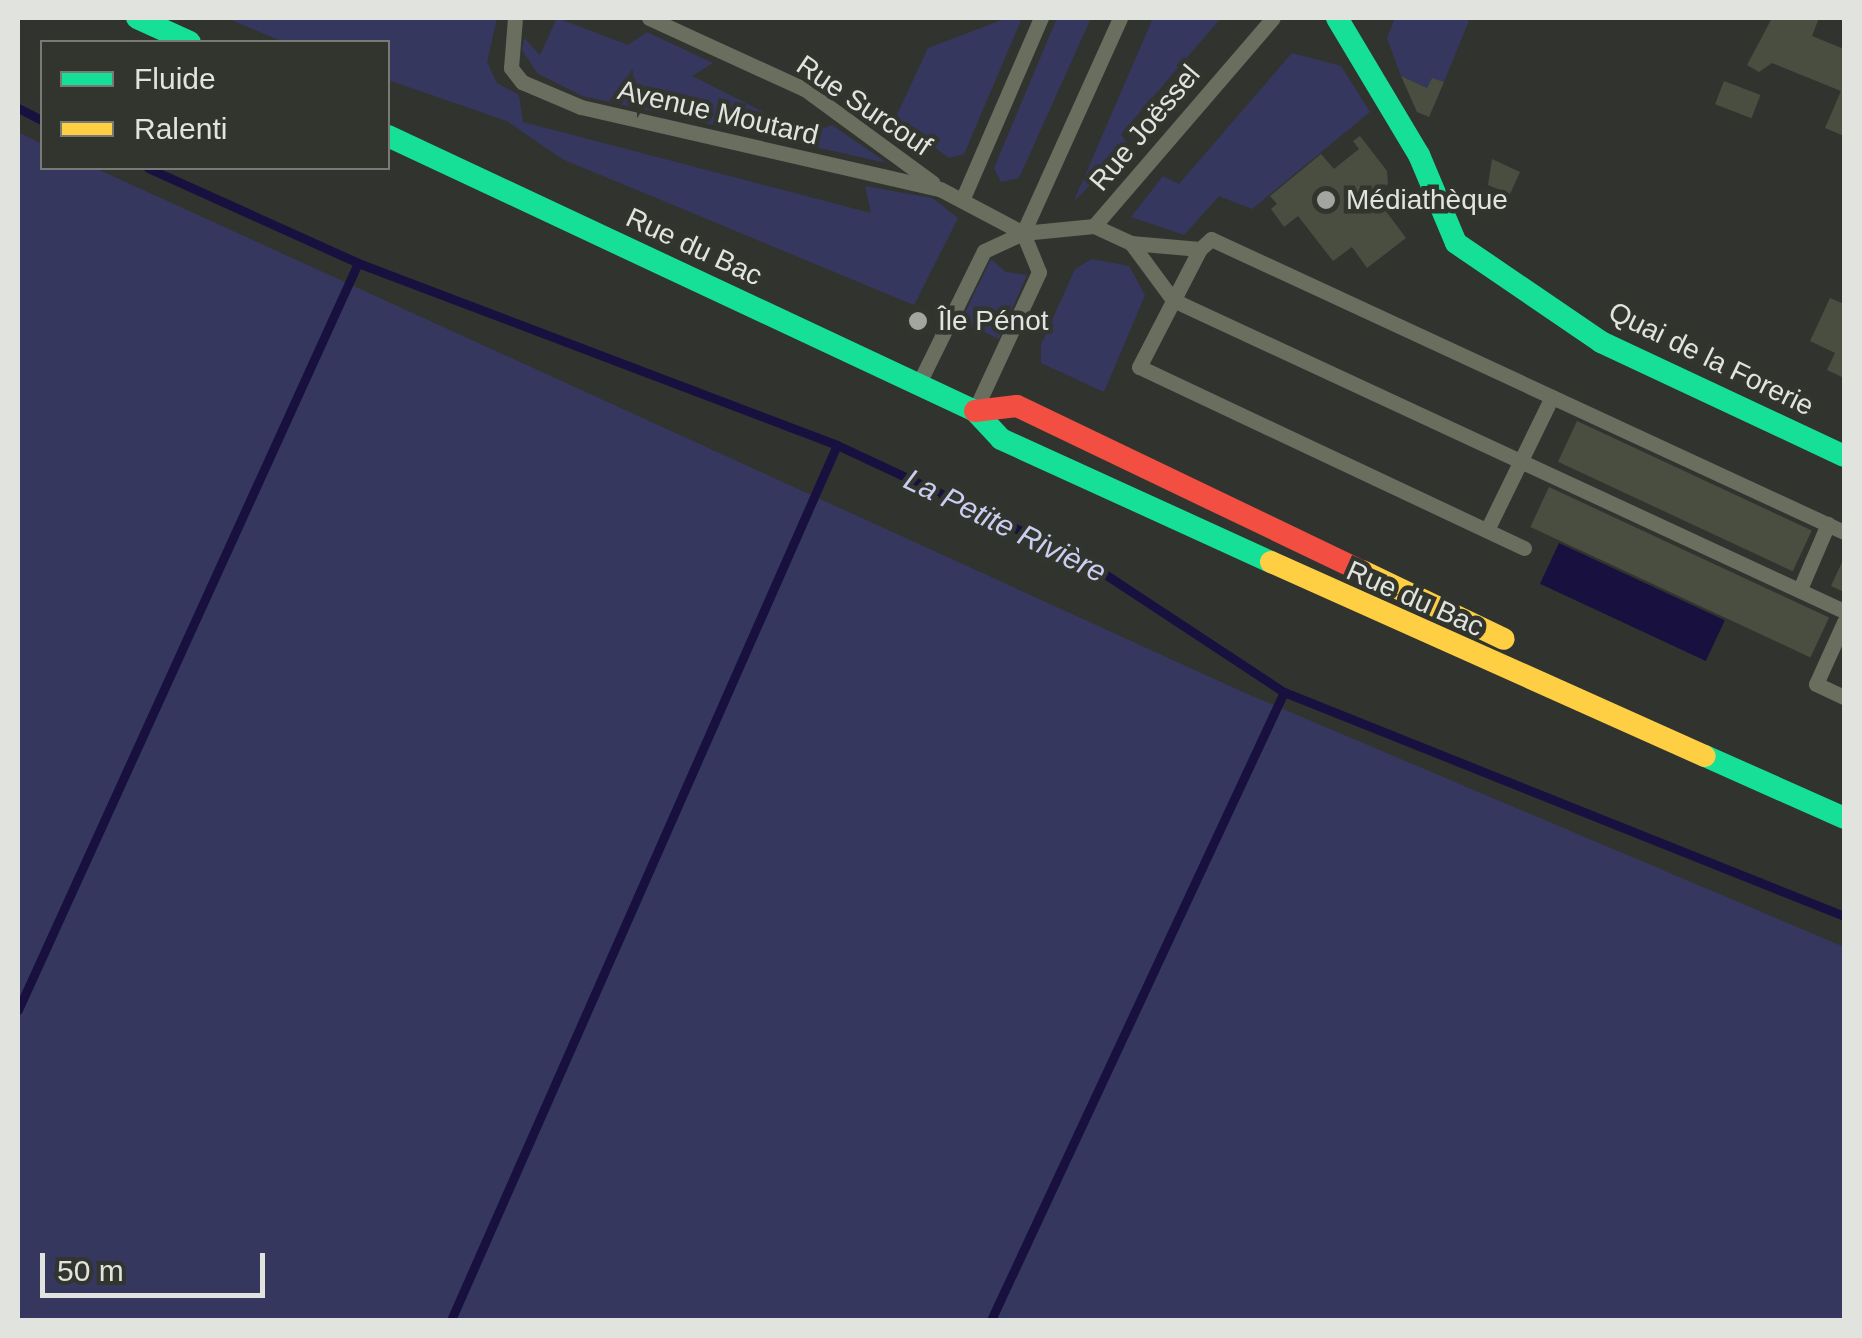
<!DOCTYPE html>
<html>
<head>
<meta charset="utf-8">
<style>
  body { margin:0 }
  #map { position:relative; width:1862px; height:1338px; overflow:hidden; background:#31332f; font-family:Arial,sans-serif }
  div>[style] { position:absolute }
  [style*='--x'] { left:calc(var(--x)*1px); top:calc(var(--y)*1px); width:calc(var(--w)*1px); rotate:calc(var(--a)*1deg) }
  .green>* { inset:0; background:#36375f }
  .water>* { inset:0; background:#18113f; transform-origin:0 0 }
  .stream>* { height:9px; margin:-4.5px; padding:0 4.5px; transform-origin:4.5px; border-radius:4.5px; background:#18113f }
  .building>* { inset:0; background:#4a4e40; transform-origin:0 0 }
  .lane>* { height:15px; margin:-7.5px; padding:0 7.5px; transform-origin:7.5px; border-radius:7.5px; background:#696e5f }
  .fast>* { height:22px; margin:-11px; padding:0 11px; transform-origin:11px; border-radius:11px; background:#16e098 }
  .slow>* { height:22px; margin:-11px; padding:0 11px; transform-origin:11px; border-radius:11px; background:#ffcf43 }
  .jam>* { height:22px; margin:-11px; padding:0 11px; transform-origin:11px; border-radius:11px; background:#f24e42 }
  .dots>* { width:28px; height:28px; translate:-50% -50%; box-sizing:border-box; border:5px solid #32342e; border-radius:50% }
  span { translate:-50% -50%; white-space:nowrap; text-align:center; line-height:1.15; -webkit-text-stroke:9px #32342e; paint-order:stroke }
  .street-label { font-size:28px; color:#e1e3df }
  .poi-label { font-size:28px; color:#e1e3df }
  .left { translate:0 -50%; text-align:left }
  .water-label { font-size:30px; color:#cbcef1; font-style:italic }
  .frame { position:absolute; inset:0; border:20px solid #e1e3df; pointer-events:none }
  .legend { position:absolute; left:40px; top:40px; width:350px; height:130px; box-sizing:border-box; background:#32342e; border:2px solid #787a75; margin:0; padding:12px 18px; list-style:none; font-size:30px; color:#e1e3df }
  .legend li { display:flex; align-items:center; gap:20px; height:50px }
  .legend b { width:50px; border:2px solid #787a75 }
  .scale { position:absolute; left:40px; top:1253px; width:225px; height:45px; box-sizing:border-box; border:5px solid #e1e3df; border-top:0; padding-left:12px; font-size:30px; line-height:35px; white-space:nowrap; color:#e1e3df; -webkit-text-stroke:8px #32342e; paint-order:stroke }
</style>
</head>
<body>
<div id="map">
  <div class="green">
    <i style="clip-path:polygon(227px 18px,497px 18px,487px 62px,497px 83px,519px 95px,523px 122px,871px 213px,865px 186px,932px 198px,958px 218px,914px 305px,562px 159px,507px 121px,388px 80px,388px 42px,283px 42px)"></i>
    <i style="clip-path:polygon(557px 18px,628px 45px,647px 32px,713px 63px,692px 76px,807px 134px,832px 125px,887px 163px,582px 96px,537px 73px,522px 50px,524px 38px,540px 55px)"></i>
    <i style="clip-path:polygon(1007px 18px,1022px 18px,964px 154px,949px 158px,895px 119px,928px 48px)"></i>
    <i style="clip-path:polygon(1057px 18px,1091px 18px,1019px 178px,1001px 182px,994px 168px)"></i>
    <i style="clip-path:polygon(1153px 18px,1221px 18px,1121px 134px,1129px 147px,1074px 201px)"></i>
    <i style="clip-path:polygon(1395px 18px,1470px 18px,1444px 82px,1432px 78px,1427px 88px,1401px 76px,1387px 38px)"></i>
    <i style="clip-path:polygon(1292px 53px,1341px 66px,1370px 112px,1252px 209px,1219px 196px,1184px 235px,1131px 217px,1163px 176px,1179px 184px)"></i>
    <i style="clip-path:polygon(18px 132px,42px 144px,42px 168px,95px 168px,1245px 693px,1844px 947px,1844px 1320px,18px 1320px)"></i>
    <i style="clip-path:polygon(991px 259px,1006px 272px,1027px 275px,999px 339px,961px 321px)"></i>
    <i style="clip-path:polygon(1092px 259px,1129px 266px,1145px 295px,1104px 392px,1041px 363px,1041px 345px,1075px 269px)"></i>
  </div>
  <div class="water">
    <i style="left:1559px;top:543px;width:183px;height:45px;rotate:25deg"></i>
  </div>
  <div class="stream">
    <i style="--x:18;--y:108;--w:27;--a:27"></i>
    <i style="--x:148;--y:168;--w:230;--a:24.3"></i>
    <i style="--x:358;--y:263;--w:512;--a:20.8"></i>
    <i style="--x:837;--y:445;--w:270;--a:25"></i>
    <i style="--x:1082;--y:559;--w:242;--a:33.4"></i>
    <i style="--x:1284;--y:692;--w:603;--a:21.8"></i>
    <i style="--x:18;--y:1010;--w:821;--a:-65.53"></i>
    <i style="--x:451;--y:1320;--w:956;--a:-66.2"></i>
    <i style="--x:991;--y:1320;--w:693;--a:-64.99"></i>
  </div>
  <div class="building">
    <i style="clip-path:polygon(1772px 18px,1819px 18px,1812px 36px,1844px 49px,1844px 136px,1825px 128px,1841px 91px,1772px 63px,1759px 72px,1747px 65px)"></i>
    <i style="clip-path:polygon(1401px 76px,1427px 88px,1432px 78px,1444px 82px,1429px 117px,1417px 112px)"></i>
    <i style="left:1724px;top:81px;width:39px;height:25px;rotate:21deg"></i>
    <i style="clip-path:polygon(1360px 136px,1387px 171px,1388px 184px,1374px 195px,1406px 238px,1367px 268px,1352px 247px,1333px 261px,1298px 216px,1284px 227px,1271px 209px,1277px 204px,1270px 196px,1321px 154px,1334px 169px,1359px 149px,1353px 141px)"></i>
    <i style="clip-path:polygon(1492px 159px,1520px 172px,1510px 194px,1488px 185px)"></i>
    <i style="clip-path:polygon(1830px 298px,1844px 304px,1844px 378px,1827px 370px,1835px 353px,1810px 341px)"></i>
    <i style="left:1577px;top:421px;width:259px;height:45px;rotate:25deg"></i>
    <i style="left:1549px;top:487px;width:309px;height:44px;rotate:25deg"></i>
    <i style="clip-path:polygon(1844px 558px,1844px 592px,1831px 586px)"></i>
  </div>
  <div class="lane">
    <i style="--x:515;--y:18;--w:50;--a:94.6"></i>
    <i style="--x:511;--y:68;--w:18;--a:52"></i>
    <i style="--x:522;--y:82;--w:64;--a:23"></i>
    <i style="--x:581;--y:107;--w:368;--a:12.9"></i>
    <i style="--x:940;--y:189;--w:94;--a:27.9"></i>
    <i style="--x:1023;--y:233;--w:42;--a:67.7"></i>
    <i style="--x:1039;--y:272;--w:142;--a:114.9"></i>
    <i style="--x:649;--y:18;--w:173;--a:24.6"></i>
    <i style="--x:806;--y:90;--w:157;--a:36.2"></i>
    <i style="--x:963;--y:198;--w:196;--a:-66.6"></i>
    <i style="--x:1094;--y:226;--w:274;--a:-49.3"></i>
    <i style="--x:1023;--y:233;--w:236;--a:-65.7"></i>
    <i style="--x:1131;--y:243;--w:71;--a:53.6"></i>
    <i style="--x:1173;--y:300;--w:740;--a:24.87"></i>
    <i style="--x:919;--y:383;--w:147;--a:-63.8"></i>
    <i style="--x:984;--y:251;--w:43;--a:-24.8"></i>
    <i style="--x:1023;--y:233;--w:71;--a:-5.6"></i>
    <i style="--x:1094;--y:226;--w:41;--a:24.7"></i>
    <i style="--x:1131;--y:243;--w:69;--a:5"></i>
    <i style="--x:1487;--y:530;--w:148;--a:-64"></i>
    <i style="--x:1524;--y:548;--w:425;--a:-154.8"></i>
    <i style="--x:1139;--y:367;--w:133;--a:-62.7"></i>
    <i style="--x:1200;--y:249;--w:15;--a:-42"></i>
    <i style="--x:1211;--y:239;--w:698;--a:24.84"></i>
    <i style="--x:1800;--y:589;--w:71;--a:-66.7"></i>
    <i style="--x:1844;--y:622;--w:68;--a:114.3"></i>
    <i style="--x:1816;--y:684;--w:31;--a:25"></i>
  </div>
  <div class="fast">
    <i style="--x:137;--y:18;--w:58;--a:24.4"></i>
    <i style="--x:1337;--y:18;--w:160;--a:59.1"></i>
    <i style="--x:1419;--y:155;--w:95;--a:67.2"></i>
    <i style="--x:1456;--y:243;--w:176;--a:34.3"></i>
    <i style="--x:1601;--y:342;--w:268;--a:25.1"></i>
    <i style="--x:388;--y:136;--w:648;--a:25.1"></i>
    <i style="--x:975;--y:411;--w:38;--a:47"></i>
    <i style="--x:1001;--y:439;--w:297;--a:24.5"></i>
    <i style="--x:1705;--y:756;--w:152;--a:24"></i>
  </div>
  <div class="slow">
    <i style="--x:1271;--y:562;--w:475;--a:24.1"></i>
    <i style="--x:1362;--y:571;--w:157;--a:25.6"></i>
  </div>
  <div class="jam">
    <i style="--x:975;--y:411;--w:42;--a:-6.8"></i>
    <i style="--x:1017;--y:406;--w:382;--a:25.6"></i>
  </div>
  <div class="dots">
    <i style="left:1326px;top:200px;background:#a3a5a1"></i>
    <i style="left:918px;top:321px;background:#a3a5a1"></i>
  </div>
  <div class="street-label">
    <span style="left:864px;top:106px;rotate:34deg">Rue Surcouf</span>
    <span style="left:718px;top:113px;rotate:13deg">Avenue Moutard</span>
    <span style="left:1145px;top:128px;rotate:-50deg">Rue Joëssel</span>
    <span style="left:694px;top:247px;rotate:25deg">Rue du Bac</span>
    <span style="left:1711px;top:359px;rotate:26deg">Quai de la Forerie</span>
    <span style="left:1415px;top:599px;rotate:24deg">Rue du Bac</span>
  </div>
  <div class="poi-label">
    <span class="left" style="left:1346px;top:200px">Médiathèque</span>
    <span class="left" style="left:938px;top:321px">Île Pénot</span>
  </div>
  <div class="water-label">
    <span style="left:1005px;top:526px;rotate:26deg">La Petite Rivière</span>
  </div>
  <div class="frame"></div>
  <ul class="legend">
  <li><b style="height:12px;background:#16e098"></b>Fluide</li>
  <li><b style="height:12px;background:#ffcf43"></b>Ralenti</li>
  </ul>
  <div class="scale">50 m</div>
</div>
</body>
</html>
